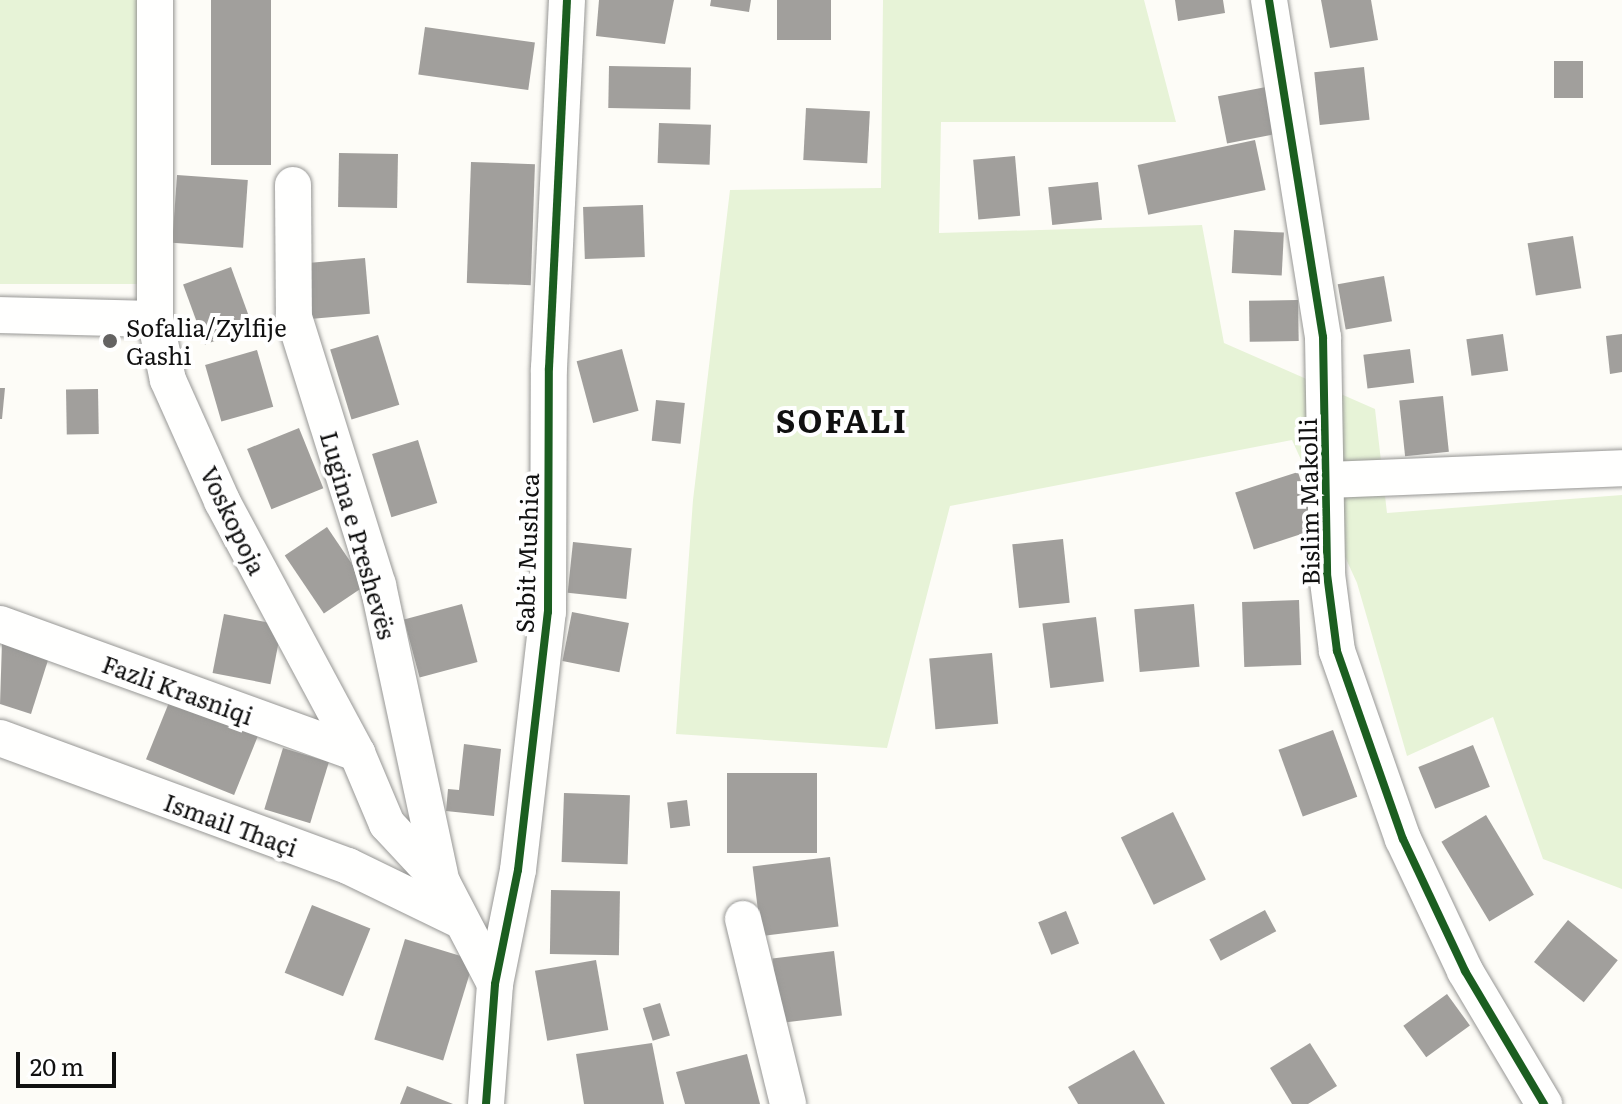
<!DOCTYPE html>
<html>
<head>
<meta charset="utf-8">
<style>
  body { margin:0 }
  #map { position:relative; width:1622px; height:1104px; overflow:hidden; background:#fdfcf7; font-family:Literata,serif }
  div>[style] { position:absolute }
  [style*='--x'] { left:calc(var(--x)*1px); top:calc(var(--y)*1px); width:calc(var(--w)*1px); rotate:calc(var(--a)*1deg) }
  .green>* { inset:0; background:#e7f3d7; transform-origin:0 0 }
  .building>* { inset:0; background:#a19f9c; transform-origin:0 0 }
  .roads { filter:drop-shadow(0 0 2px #979795) drop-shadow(0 0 2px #979795) }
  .street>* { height:36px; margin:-18px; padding:0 18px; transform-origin:18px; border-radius:18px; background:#fffffe }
  .cycleway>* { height:8px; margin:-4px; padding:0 4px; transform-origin:4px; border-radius:4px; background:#1b5e20 }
  .dots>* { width:22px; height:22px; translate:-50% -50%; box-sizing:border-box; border:4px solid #fff; border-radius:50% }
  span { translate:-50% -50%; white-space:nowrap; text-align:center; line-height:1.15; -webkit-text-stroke:8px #fff; paint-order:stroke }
  .poi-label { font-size:24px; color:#111 }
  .left { translate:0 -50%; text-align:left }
  .street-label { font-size:24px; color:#111 }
  .district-label { font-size:32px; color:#111; font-weight:700; letter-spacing:2px }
  .scale { position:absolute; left:16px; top:1052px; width:100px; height:36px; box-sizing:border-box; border:4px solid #111; border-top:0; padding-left:10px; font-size:24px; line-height:28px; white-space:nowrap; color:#111; -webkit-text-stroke:6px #fff; paint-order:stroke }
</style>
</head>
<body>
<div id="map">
  <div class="green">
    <i style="left:0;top:0;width:137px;height:284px"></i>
    <i style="clip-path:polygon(883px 0,1144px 0,1176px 122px,941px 122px,939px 233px,1202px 225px,1224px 343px,1375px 409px,1387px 513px,1622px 495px,1622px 889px,1543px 859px,1493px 717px,1407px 756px,1357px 583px,1292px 440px,950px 506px,887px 748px,676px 734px,693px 500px,730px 190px,881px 188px)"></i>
  </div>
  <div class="building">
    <i style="left:211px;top:0;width:60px;height:165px"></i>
    <i style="clip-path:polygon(599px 0,674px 0,665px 44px,596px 36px)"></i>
    <i style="clip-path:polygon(711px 0,751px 0,749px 12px,710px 6px)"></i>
    <i style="left:777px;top:0;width:54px;height:40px"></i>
    <i style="clip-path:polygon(1175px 0,1223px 0,1225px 13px,1178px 21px)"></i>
    <i style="clip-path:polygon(1321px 0,1371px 0,1378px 40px,1330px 48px)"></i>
    <i style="left:425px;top:27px;width:111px;height:48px;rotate:8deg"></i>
    <i style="left:1554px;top:61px;width:29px;height:37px"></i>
    <i style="left:609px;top:66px;width:82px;height:42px;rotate:1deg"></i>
    <i style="left:1364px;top:67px;width:53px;height:50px;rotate:84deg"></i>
    <i style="left:1266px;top:87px;width:48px;height:49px;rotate:79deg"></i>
    <i style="left:806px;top:108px;width:64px;height:52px;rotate:3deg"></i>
    <i style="left:659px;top:123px;width:52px;height:40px;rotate:2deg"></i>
    <i style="left:1255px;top:140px;width:51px;height:120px;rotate:78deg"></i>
    <i style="left:339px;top:153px;width:59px;height:54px;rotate:1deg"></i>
    <i style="left:1015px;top:156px;width:60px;height:42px;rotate:85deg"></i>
    <i style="left:471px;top:162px;width:64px;height:121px;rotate:2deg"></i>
    <i style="left:177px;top:175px;width:71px;height:68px;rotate:4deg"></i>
    <i style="left:1098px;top:182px;width:38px;height:50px;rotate:84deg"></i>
    <i style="left:643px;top:205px;width:52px;height:60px;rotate:88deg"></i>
    <i style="left:1234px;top:230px;width:50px;height:43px;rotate:3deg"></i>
    <i style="left:1573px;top:236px;width:53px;height:46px;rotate:81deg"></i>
    <i style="left:365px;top:258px;width:56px;height:63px;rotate:85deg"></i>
    <i style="left:231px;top:267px;width:64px;height:51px;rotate:70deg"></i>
    <i style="left:1384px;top:276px;width:46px;height:47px;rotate:80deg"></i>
    <i style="left:1298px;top:300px;width:41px;height:49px;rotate:89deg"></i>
    <i style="left:1503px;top:334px;width:37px;height:37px;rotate:82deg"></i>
    <i style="clip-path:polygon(1622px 334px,1622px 372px,1610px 374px,1606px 336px)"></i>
    <i style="left:378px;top:335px;width:73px;height:50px;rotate:73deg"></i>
    <i style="left:622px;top:349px;width:64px;height:47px;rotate:75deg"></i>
    <i style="left:1410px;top:349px;width:34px;height:47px;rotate:83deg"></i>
    <i style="left:257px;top:350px;width:59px;height:54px;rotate:74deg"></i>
    <i style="clip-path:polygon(0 388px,5px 388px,2px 419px,0 419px)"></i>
    <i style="left:98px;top:389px;width:45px;height:32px;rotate:89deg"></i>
    <i style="left:1443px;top:396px;width:56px;height:44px;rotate:84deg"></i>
    <i style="left:656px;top:400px;width:29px;height:41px;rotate:6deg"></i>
    <i style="left:299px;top:428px;width:65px;height:56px;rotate:68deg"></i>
    <i style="left:418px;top:440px;width:66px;height:48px;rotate:73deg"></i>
    <i style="left:1298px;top:472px;width:60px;height:66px;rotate:72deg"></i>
    <i style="left:327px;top:527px;width:70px;height:51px;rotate:56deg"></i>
    <i style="left:1063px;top:539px;width:64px;height:51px;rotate:84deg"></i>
    <i style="left:573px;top:542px;width:59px;height:51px;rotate:6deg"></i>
    <i style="left:1299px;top:600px;width:65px;height:57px;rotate:88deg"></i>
    <i style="left:462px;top:604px;width:60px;height:60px;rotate:75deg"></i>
    <i style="left:1194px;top:604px;width:63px;height:60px;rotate:85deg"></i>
    <i style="left:572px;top:612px;width:58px;height:50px;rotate:11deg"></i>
    <i style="left:224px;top:614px;width:59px;height:60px;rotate:11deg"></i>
    <i style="left:1096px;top:617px;width:65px;height:54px;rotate:83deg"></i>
    <i style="clip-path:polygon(2px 642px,49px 657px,31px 714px,0 704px)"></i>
    <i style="left:992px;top:653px;width:71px;height:63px;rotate:85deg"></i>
    <i style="left:170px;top:700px;width:95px;height:64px;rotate:22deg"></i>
    <i style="left:1333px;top:730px;width:71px;height:58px;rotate:70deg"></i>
    <i style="clip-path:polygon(464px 744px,501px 749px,494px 816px,446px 811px,448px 789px,459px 790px)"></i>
    <i style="left:1473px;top:745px;width:45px;height:59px;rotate:68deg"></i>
    <i style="left:283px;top:748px;width:48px;height:64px;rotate:17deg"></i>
    <i style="left:727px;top:773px;width:90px;height:80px"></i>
    <i style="left:564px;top:793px;width:66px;height:69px;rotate:2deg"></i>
    <i style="left:687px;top:800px;width:26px;height:20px;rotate:83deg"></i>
    <i style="left:1173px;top:812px;width:75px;height:58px;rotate:64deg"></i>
    <i style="left:1486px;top:815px;width:93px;height:52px;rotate:59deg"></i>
    <i style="left:830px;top:857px;width:70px;height:78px;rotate:83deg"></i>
    <i style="left:551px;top:890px;width:69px;height:64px;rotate:1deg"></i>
    <i style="left:312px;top:905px;width:63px;height:73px;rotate:22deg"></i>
    <i style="left:1265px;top:910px;width:24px;height:63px;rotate:62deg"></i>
    <i style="left:1066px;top:911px;width:35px;height:30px;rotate:68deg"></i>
    <i style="left:1568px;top:920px;width:64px;height:54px;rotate:39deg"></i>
    <i style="left:405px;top:939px;width:72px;height:105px;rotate:17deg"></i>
    <i style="left:834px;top:951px;width:65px;height:62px;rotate:83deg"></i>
    <i style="left:596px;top:960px;width:71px;height:62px;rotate:80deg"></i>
    <i style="left:1447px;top:994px;width:39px;height:54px;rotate:54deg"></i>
    <i style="left:660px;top:1003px;width:34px;height:18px;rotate:73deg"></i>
    <i style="clip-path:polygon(652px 1043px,664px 1104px,584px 1104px,576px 1054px)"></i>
    <i style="clip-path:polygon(1310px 1043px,1337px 1086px,1308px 1104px,1292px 1104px,1270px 1068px)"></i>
    <i style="clip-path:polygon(1134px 1050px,1165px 1104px,1078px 1104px,1068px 1087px)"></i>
    <i style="clip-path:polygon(747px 1054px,760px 1104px,685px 1104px,676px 1072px)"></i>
    <i style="clip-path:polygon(407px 1086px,453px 1104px,400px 1104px)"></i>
  </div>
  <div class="roads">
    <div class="street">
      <i style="--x:155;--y:0;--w:319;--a:90"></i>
      <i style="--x:155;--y:319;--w:62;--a:78"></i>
      <i style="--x:168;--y:380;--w:133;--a:65.9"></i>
      <i style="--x:222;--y:501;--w:286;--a:61.8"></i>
      <i style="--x:357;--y:753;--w:77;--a:67.1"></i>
      <i style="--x:387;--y:824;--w:82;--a:47"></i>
      <i style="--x:443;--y:884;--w:113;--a:62.5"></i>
      <i style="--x:1269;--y:0;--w:341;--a:80.9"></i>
      <i style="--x:1323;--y:337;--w:237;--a:89"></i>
      <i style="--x:1327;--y:574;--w:78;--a:82.6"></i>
      <i style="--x:1337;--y:651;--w:199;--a:70.7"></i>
      <i style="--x:1403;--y:839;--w:146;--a:64.8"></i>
      <i style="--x:1465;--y:971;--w:155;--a:59.3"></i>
      <i style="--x:293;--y:185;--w:132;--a:89.6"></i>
      <i style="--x:294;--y:317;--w:281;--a:72.6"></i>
      <i style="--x:378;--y:585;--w:297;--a:77.9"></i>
      <i style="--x:0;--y:315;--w:155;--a:1.5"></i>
      <i style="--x:1327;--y:480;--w:295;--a:-2.3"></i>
      <i style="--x:0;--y:624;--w:380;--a:19.9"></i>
      <i style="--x:0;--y:738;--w:371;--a:20.2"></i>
      <i style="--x:348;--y:866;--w:121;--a:25.9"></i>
      <i style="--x:743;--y:919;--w:190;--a:76.3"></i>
      <i style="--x:486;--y:1104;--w:120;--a:-85.7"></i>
      <i style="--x:495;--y:984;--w:116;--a:-78.6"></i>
      <i style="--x:518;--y:870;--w:260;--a:-83.4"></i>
      <i style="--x:548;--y:612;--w:244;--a:-89.8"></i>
      <i style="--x:549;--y:368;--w:368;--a:-87.2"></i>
    </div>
  </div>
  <div class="cycleway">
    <i style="--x:1269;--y:0;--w:341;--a:80.9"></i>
    <i style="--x:1323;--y:337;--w:237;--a:89"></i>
    <i style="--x:1327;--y:574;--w:78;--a:82.6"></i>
    <i style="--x:1337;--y:651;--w:199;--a:70.7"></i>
    <i style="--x:1403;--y:839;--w:146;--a:64.8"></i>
    <i style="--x:1465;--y:971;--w:155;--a:59.3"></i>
    <i style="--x:486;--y:1104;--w:120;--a:-85.7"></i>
    <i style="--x:495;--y:984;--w:116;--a:-78.6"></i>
    <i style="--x:518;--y:870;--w:260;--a:-83.4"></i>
    <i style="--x:548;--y:612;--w:244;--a:-89.8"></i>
    <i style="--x:549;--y:368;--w:368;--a:-87.2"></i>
  </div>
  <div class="dots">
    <i style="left:110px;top:341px;background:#646362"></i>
  </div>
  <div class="poi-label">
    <span class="left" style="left:126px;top:341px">Sofalia/Zylfije<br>Gashi</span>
  </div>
  <div class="street-label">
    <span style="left:1308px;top:502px;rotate:-91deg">Bislim Makolli</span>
    <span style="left:234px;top:520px;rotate:64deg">Voskopoja</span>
    <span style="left:359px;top:535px;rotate:74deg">Lugina e Preshevës</span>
    <span style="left:526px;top:553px;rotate:-88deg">Sabit Mushica</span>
    <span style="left:178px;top:689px;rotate:20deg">Fazli Krasniqi</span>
    <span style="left:231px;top:824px;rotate:20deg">Ismail Thaçi</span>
  </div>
  <div class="district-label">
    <span style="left:842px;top:419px">SOFALI</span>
  </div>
  <div class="scale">20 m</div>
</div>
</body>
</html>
